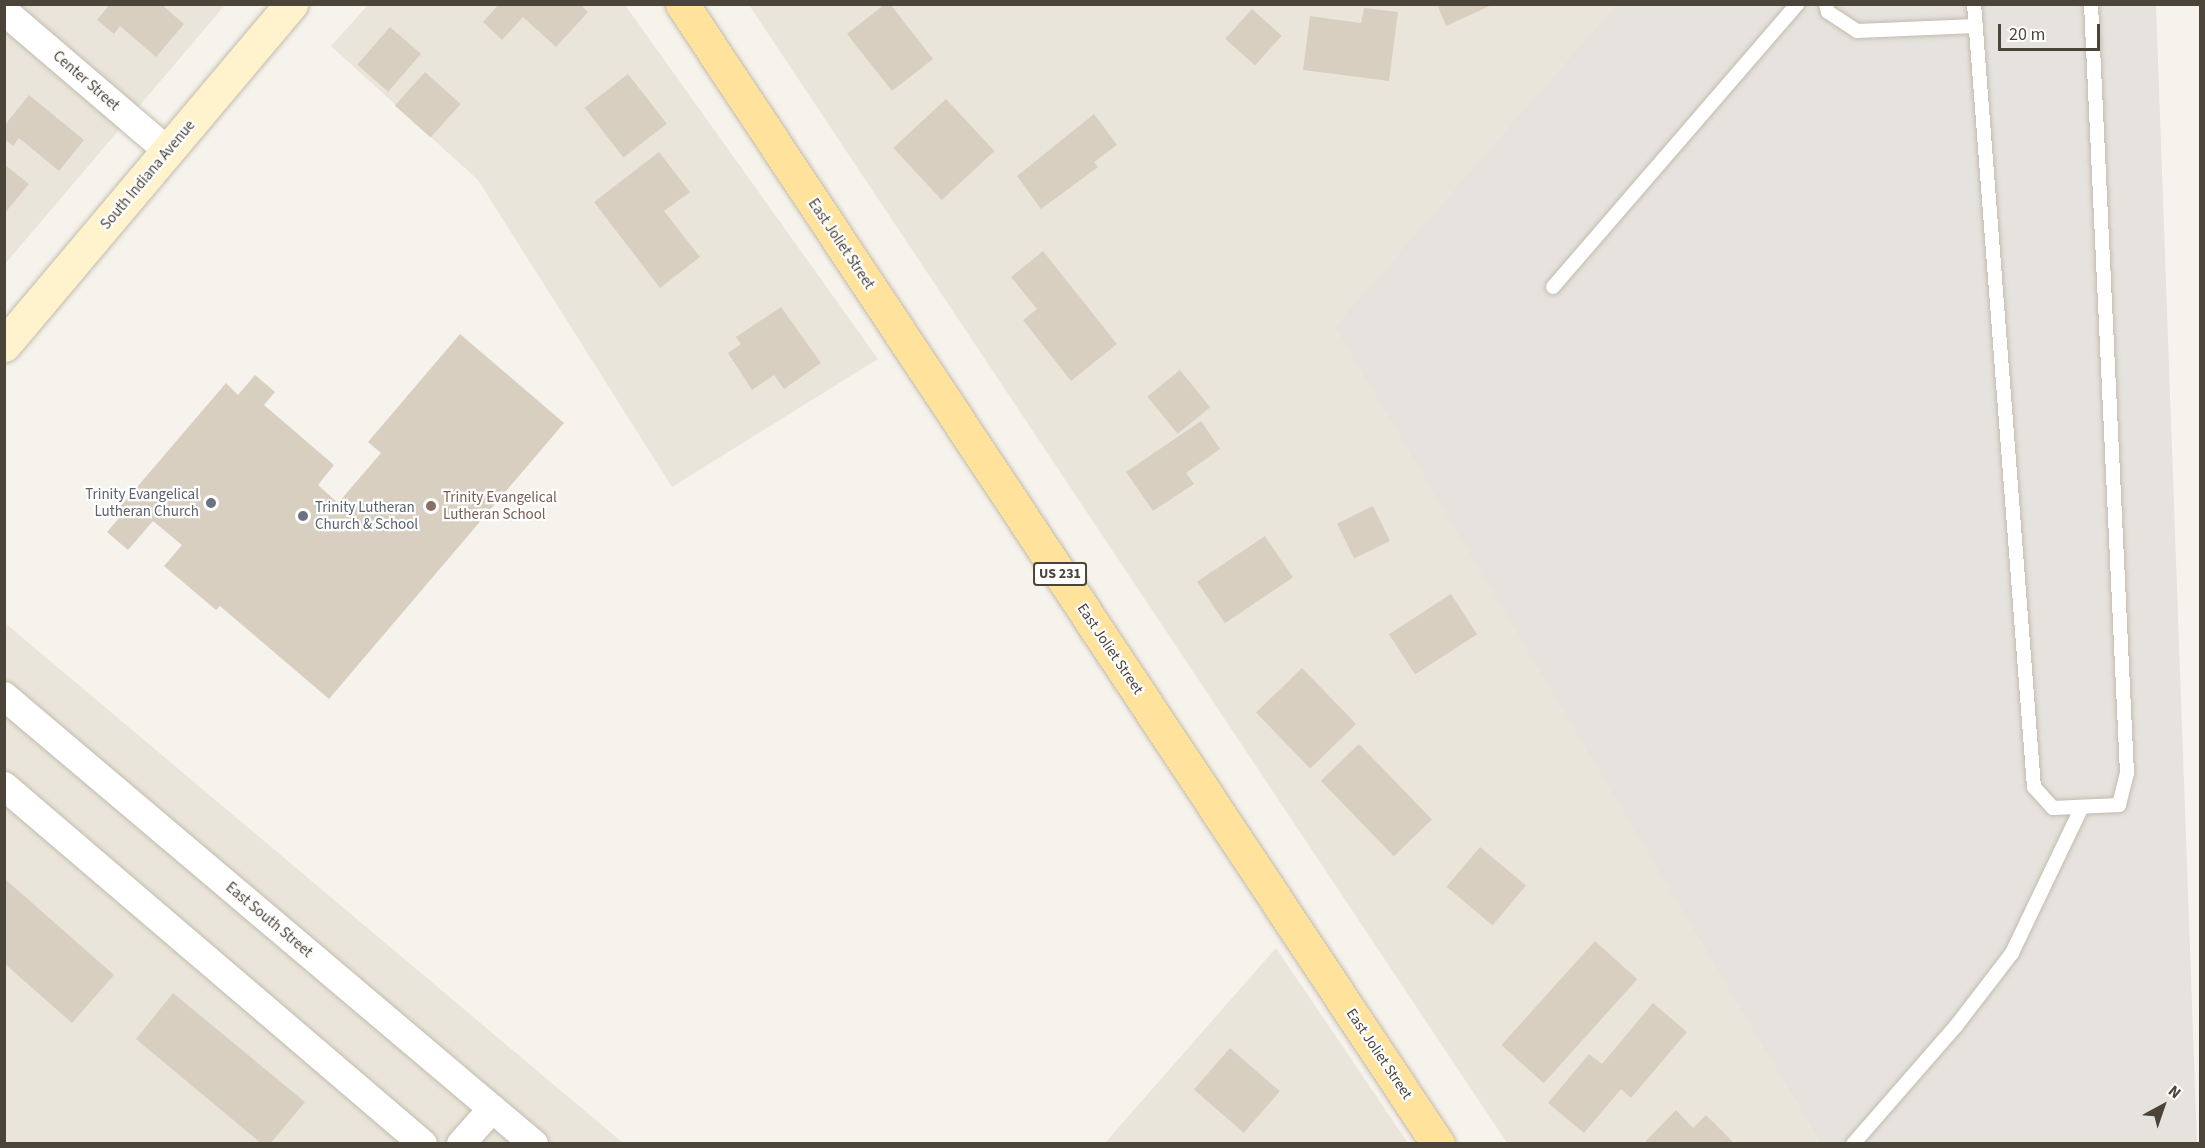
<!DOCTYPE html>
<html>
<head>
<meta charset="utf-8">
<style>
  body { margin:0 }
  #map { position:relative; width:2205px; height:1148px; overflow:hidden; background:#f6f3ec; font-family:"Source Sans 3",sans-serif }
  div>[style] { position:absolute }
  [style*='--x'] { left:calc(var(--x)*1px); top:calc(var(--y)*1px); width:calc(var(--w)*1px); rotate:calc(var(--a)*1deg) }
  .residential>* { inset:0; background:#eae5da }
  .industrial>* { inset:0; background:#e6e2dd }
  .building>* { inset:0; background:#d8cfc1; transform-origin:0 0 }
  .roads { filter:drop-shadow(0 0 2px #c2bbae) drop-shadow(0 0 2px #c2bbae) }
  .service>* { height:14px; margin:-7px; padding:0 7px; transform-origin:7px; border-radius:7px; background:#fff }
  .minor>* { height:28px; margin:-14px; padding:0 14px; transform-origin:14px; border-radius:14px; background:#fff }
  .secondary>* { height:33px; margin:-16.5px; padding:0 16.5px; transform-origin:16.5px; border-radius:16.5px; background:#fff3cd }
  .primary>* { height:33px; margin:-16.5px; padding:0 16.5px; transform-origin:16.5px; border-radius:16.5px; background:#ffe39c }
  .dots>* { width:16px; height:16px; translate:-50% -50%; box-sizing:border-box; border:3px solid #fff; border-radius:50% }
  span { translate:-50% -50%; white-space:nowrap; text-align:center; line-height:1.15; -webkit-text-stroke:4.5px #fff; paint-order:stroke }
  .shield-label span { padding:2px 4px; background:#fff; border:2px solid; border-radius:4px; -webkit-text-stroke-width:0 }
  .shield-label { font-size:14px; color:#4b4439; font-weight:700 }
  .street-label { font-size:15px; color:#4b4439 }
  .worship-label { font-size:15px; color:#5b616d }
  .right { translate:-100% -50%; text-align:right }
  .left { translate:0 -50%; text-align:left }
  .education-label { font-size:15px; color:#785e54 }
  .frame { position:absolute; inset:0; border:6px solid #4b4439; pointer-events:none }
  .north { position:absolute; left:2133px; top:1076px; width:60px; height:60px; -webkit-text-stroke:4px #fff; paint-order:stroke; rotate:40deg; font-size:16px; font-weight:700; line-height:24px; text-align:center; color:#4b4439 }
  .north::after { content:''; display:block; margin:auto; width:21px; height:27px; background:#4b4439; clip-path:polygon(50% 0,100% 100%,50% 72%,0 100%) }
  .scale { position:absolute; left:1998px; top:24px; width:102px; height:27px; box-sizing:border-box; border:3px solid #4b4439; border-top:0; padding-left:8px; font-size:18px; line-height:21px; white-space:nowrap; color:#4b4439; -webkit-text-stroke:4px #fff; paint-order:stroke }
</style>
</head>
<body>
<div id="map">
  <div class="residential">
    <i style="clip-path:polygon(5px 5px,225px 5px,5px 264px)"></i>
    <i style="clip-path:polygon(368px 5px,625px 5px,878px 359px,672px 487px,478px 180px,331px 46px)"></i>
    <i style="clip-path:polygon(749px 5px,1615px 5px,1336px 327px,1820px 1143px,1507px 1143px)"></i>
    <i style="clip-path:polygon(5px 623px,623px 1143px,5px 1143px)"></i>
    <i style="clip-path:polygon(1276px 948px,1408px 1143px,1104px 1144px)"></i>
  </div>
  <div class="industrial">
    <i style="clip-path:polygon(1615px 5px,2156px 5px,2197px 1143px,1820px 1143px,1335px 327px)"></i>
  </div>
  <div class="building">
    <i style="clip-path:polygon(110px 4px,161px 4px,184px 24px,156px 57px,120px 26px,114px 34px,97px 20px)"></i>
    <i style="clip-path:polygon(499px 4px,580px 4px,588px 12px,556px 47px,523px 17px,502px 40px,483px 22px)"></i>
    <i style="clip-path:polygon(885px 4px,890px 4px,933px 59px,892px 91px,847px 34px)"></i>
    <i style="clip-path:polygon(1437px 4px,1494px 4px,1446px 26px)"></i>
    <i style="clip-path:polygon(1364px 8px,1398px 12px,1389px 81px,1303px 70px,1310px 16px,1361px 23px)"></i>
    <i style="left:1252px;top:9px;width:40px;height:40px;rotate:42deg"></i>
    <i style="left:390px;top:27px;width:41px;height:50px;rotate:41deg"></i>
    <i style="left:425px;top:72px;width:48px;height:45px;rotate:42deg"></i>
    <i style="left:628px;top:74px;width:63px;height:55px;rotate:52deg"></i>
    <i style="clip-path:polygon(29px 95px,84px 140px,59px 171px,19px 138px,13px 146px,4px 139px,4px 126px)"></i>
    <i style="left:946px;top:99px;width:71px;height:72px;rotate:47deg"></i>
    <i style="clip-path:polygon(1094px 114px,1117px 145px,1094px 162px,1098px 167px,1041px 209px,1017px 176px)"></i>
    <i style="clip-path:polygon(659px 152px,690px 192px,664px 211px,700px 257px,660px 288px,594px 202px)"></i>
    <i style="clip-path:polygon(4px 164px,29px 184px,4px 214px)"></i>
    <i style="clip-path:polygon(1043px 251px,1117px 344px,1071px 381px,1023px 320px,1037px 309px,1011px 277px)"></i>
    <i style="clip-path:polygon(781px 307px,821px 363px,784px 389px,774px 375px,752px 390px,728px 353px,741px 344px,736px 337px)"></i>
    <i style="clip-path:polygon(460px 334px,564px 423px,329px 699px,220px 606px,216px 610px,164px 566px,182px 545px,153px 521px,128px 550px,107px 532px,125px 511px,120px 507px,226px 383px,238px 395px,255px 375px,275px 392px,264px 405px,334px 465px,318px 485px,338px 503px,381px 453px,368px 442px)"></i>
    <i style="left:1180px;top:370px;width:48px;height:42px;rotate:51deg"></i>
    <i style="clip-path:polygon(1201px 421px,1220px 449px,1186px 473px,1194px 484px,1153px 511px,1126px 472px)"></i>
    <i style="left:1373px;top:506px;width:39px;height:40px;rotate:64deg"></i>
    <i style="left:1265px;top:536px;width:50px;height:82px;rotate:56deg"></i>
    <i style="left:1451px;top:594px;width:48px;height:74px;rotate:57deg"></i>
    <i style="left:1302px;top:668px;width:78px;height:64px;rotate:46deg"></i>
    <i style="left:1359px;top:744px;width:105px;height:53px;rotate:46deg"></i>
    <i style="left:1480px;top:847px;width:60px;height:52px;rotate:40deg"></i>
    <i style="clip-path:polygon(5px 879px,114px 975px,72px 1023px,5px 964px)"></i>
    <i style="left:1595px;top:941px;width:57px;height:140px;rotate:42deg"></i>
    <i style="clip-path:polygon(173px 993px,305px 1102px,270px 1144px,262px 1144px,136px 1039px)"></i>
    <i style="clip-path:polygon(1653px 1003px,1687px 1032px,1631px 1098px,1621px 1089px,1584px 1133px,1548px 1103px,1589px 1054px,1602px 1064px)"></i>
    <i style="left:1230px;top:1048px;width:66px;height:55px;rotate:41deg"></i>
    <i style="clip-path:polygon(1676px 1110px,1693px 1128px,1706px 1115px,1735px 1144px,1643px 1144px)"></i>
  </div>
  <div class="roads">
    <div class="service">
      <i style="--x:1826;--y:4;--w:8;--a:76"></i>
      <i style="--x:1828;--y:12;--w:35;--a:33"></i>
      <i style="--x:1857;--y:31;--w:119;--a:-2.4"></i>
      <i style="--x:1974;--y:4;--w:785;--a:85.62"></i>
      <i style="--x:2034;--y:787;--w:28;--a:48"></i>
      <i style="--x:2053;--y:808;--w:66;--a:-2.6"></i>
      <i style="--x:2119;--y:805;--w:33;--a:-76"></i>
      <i style="--x:2127;--y:773;--w:770;--a:-92.68"></i>
      <i style="--x:1553;--y:287;--w:374;--a:-49.2"></i>
      <i style="--x:1853;--y:1144;--w:157;--a:-48.9"></i>
      <i style="--x:1956;--y:1026;--w:92;--a:-52.5"></i>
      <i style="--x:2012;--y:953;--w:162;--a:-64.4"></i>
    </div>
    <div class="minor">
      <i style="--x:4;--y:11;--w:216;--a:40.5"></i>
      <i style="--x:4;--y:696;--w:694;--a:40.21"></i>
      <i style="--x:4;--y:786;--w:551;--a:40.51"></i>
      <i style="--x:461;--y:1144;--w:47;--a:-48.5"></i>
    </div>
    <div class="secondary">
      <i style="--x:4;--y:345;--w:446;--a:-49.9"></i>
    </div>
    <div class="primary">
      <i style="--x:682;--y:4;--w:1368;--a:56.45"></i>
    </div>
  </div>
  <div class="dots">
    <i style="left:211px;top:503px;background:#6b7280"></i>
    <i style="left:431px;top:506px;background:#8d6e63"></i>
    <i style="left:303px;top:516px;background:#6b7280"></i>
  </div>
  <div class="shield-label">
    <span style="left:1060px;top:574px">US 231</span>
  </div>
  <div class="street-label">
    <span style="left:86px;top:81px;rotate:41deg">Center Street</span>
    <span style="left:148px;top:175px;rotate:-50deg">South Indiana Avenue</span>
    <span style="left:841px;top:244px;rotate:56deg">East Joliet Street</span>
    <span style="left:1110px;top:649px;rotate:56deg">East Joliet Street</span>
    <span style="left:269px;top:920px;rotate:40deg">East South Street</span>
    <span style="left:1379px;top:1054px;rotate:56deg">East Joliet Street</span>
  </div>
  <div class="worship-label">
    <span class="right" style="left:199px;top:503px">Trinity Evangelical<br>Lutheran Church</span>
    <span class="left" style="left:315px;top:516px">Trinity Lutheran<br>Church &amp; School</span>
  </div>
  <div class="education-label">
    <span class="left" style="left:443px;top:506px">Trinity Evangelical<br>Lutheran School</span>
  </div>
  <div class="frame"></div>
  <div class="north">N</div>
  <div class="scale">20 m</div>
</div>
</body>
</html>
